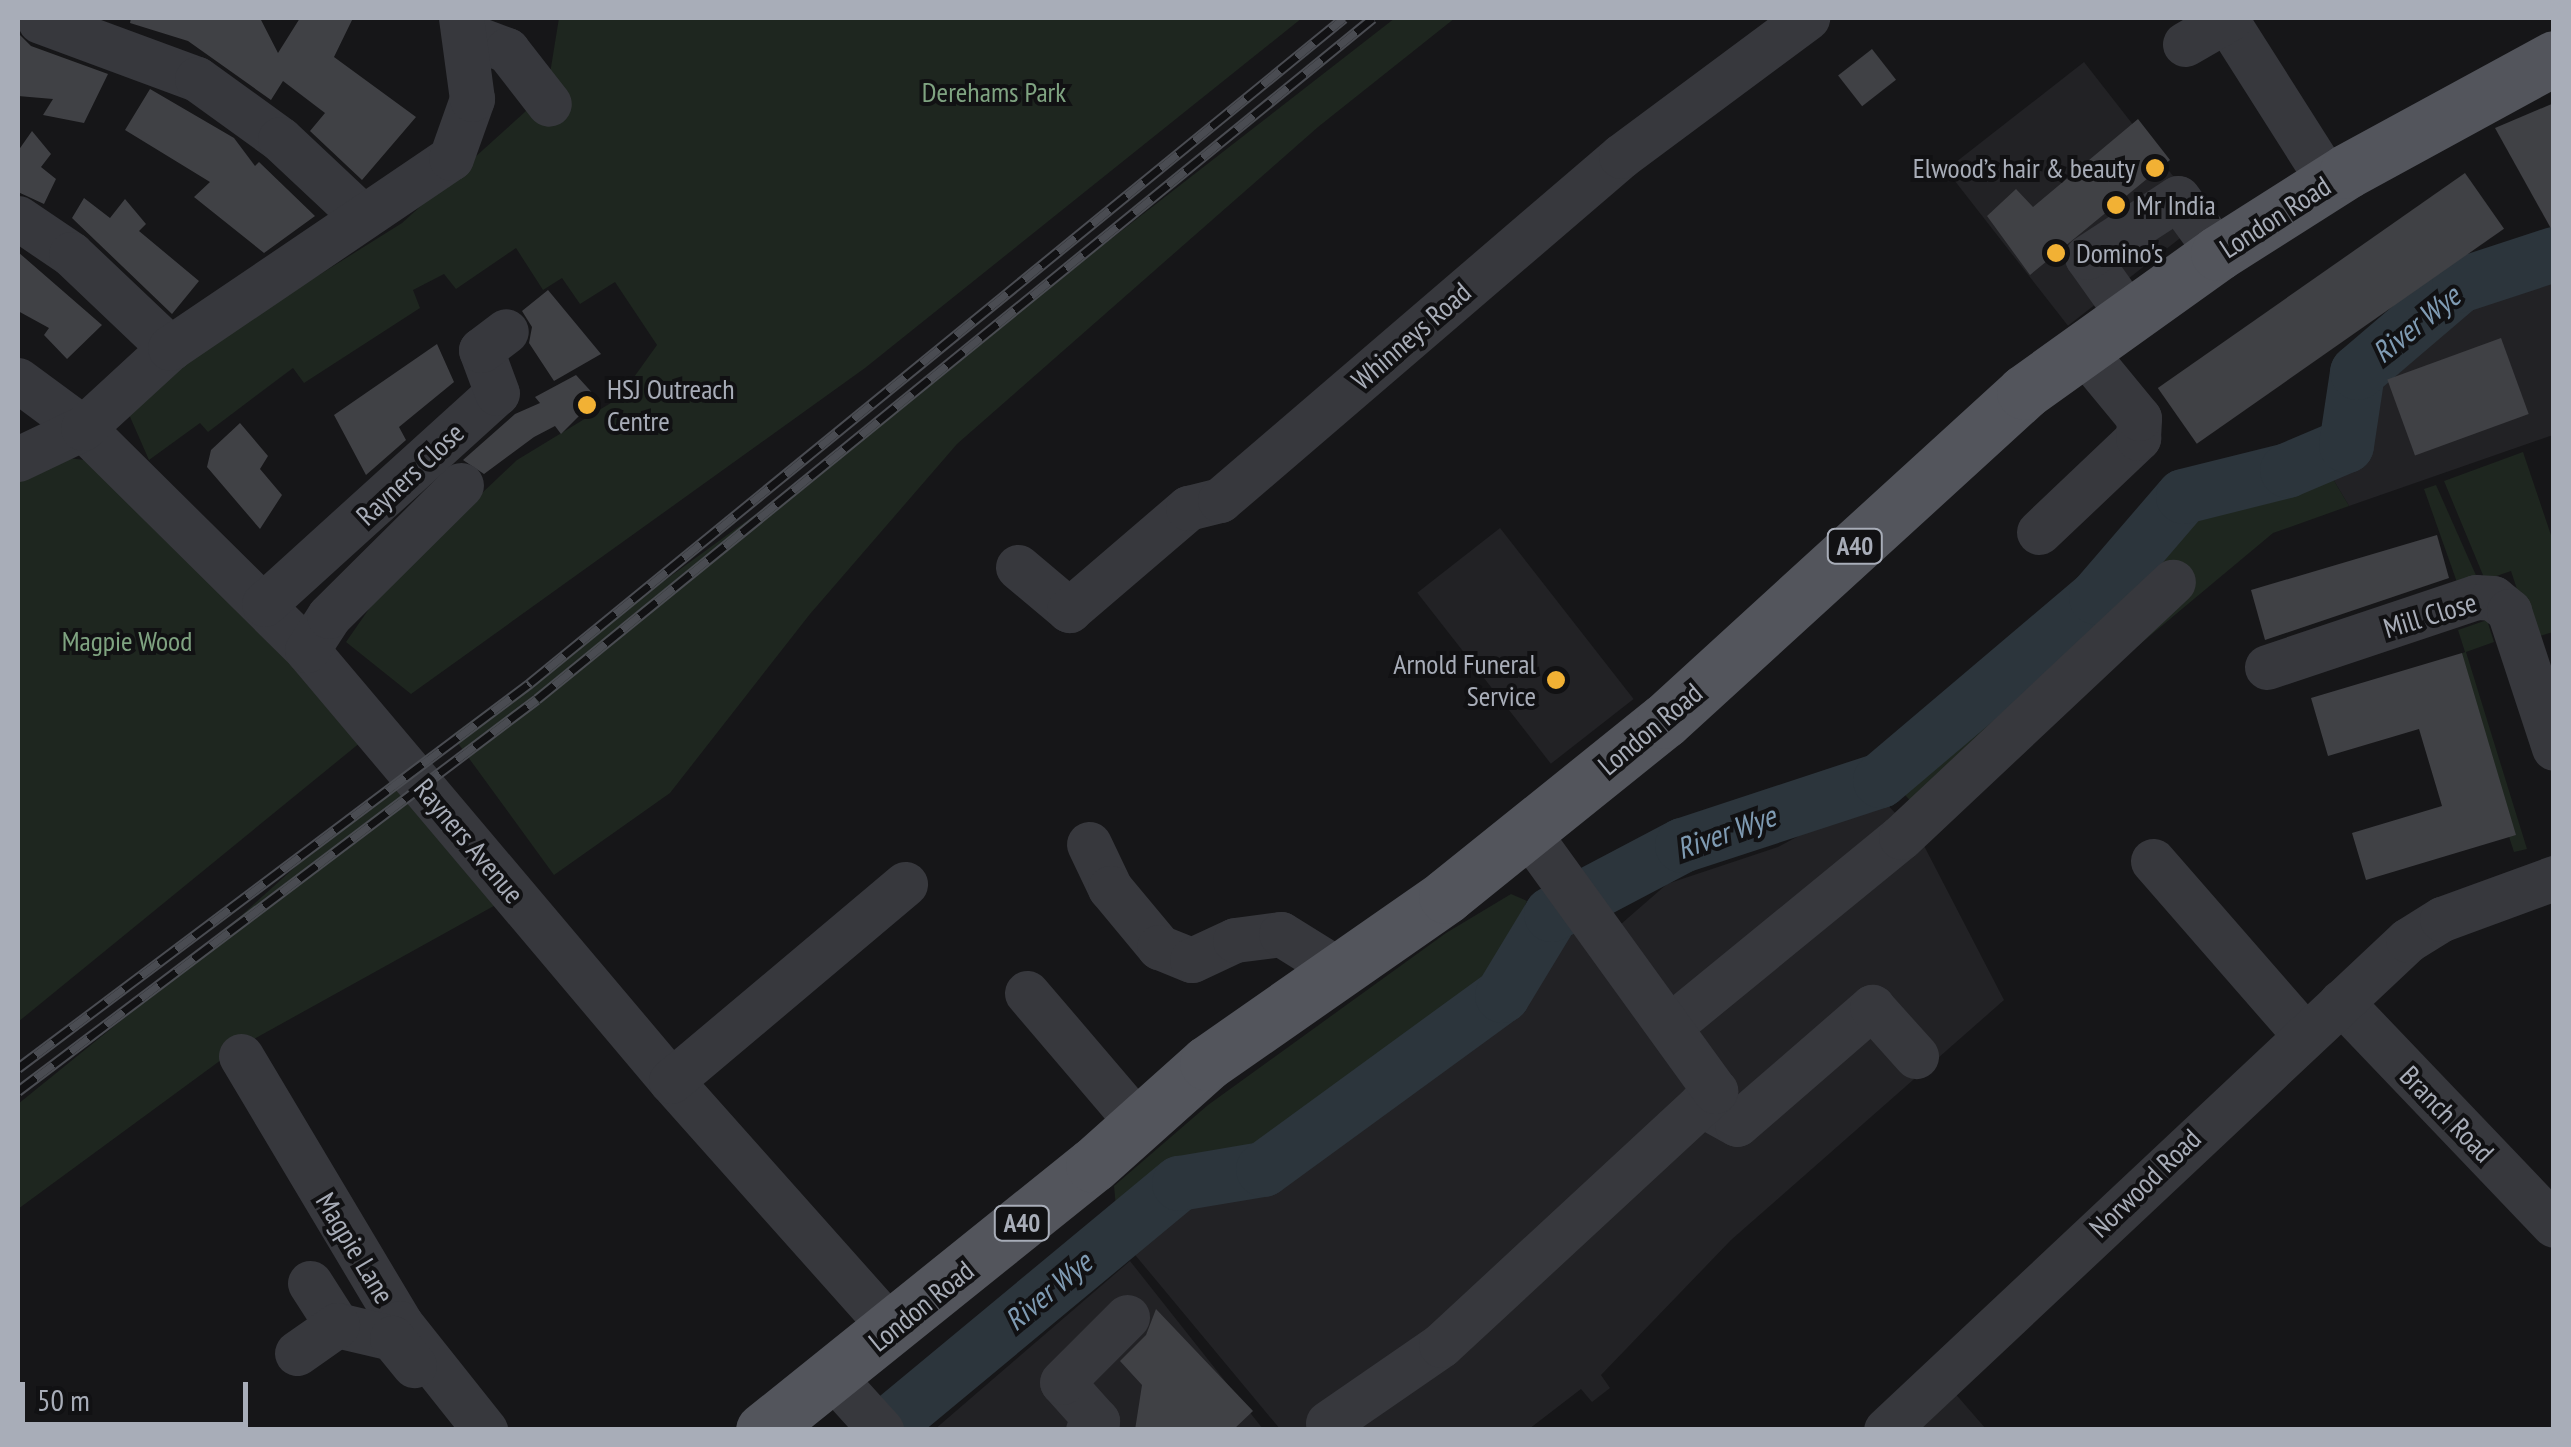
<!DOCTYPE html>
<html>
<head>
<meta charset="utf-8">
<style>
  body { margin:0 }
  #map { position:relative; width:2571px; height:1447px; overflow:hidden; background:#161618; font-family:"PT Sans Narrow",sans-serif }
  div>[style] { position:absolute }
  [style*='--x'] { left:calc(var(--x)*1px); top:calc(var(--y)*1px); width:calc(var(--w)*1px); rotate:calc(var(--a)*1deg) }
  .built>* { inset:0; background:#222225; transform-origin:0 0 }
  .green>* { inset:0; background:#1e261f }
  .river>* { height:55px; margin:-27.5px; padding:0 27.5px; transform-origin:27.5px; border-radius:27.5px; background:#2c353c }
  .building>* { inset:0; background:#404145; transform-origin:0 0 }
  .minor>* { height:45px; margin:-22.5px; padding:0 22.5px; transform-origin:22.5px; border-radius:22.5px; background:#37383d }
  .major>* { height:55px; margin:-27.5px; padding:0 27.5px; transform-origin:27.5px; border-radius:27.5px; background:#53555c }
  .rail>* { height:11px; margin-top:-5.5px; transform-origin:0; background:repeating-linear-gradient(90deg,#111113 0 22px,#4a4c52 0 44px); box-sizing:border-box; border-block:2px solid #4a4c52 }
  .dots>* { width:28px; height:28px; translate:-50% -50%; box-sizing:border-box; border:5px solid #111113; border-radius:50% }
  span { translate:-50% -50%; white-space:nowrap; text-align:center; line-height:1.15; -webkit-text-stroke:8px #111113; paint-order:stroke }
  .shield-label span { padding:2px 8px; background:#111113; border:2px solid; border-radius:8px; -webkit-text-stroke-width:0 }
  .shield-label { font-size:25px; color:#a8adb8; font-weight:700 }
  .park-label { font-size:28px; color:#7fa381 }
  .poi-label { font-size:28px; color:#a8adb8 }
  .right { translate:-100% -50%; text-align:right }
  .left { translate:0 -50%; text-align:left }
  .street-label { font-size:28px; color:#a8adb8 }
  .water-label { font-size:30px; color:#7f9bb3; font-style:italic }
  .frame { position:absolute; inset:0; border:20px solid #a8adb8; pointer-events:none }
  .scale { position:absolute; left:20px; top:1382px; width:228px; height:45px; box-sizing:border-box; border:5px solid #a8adb8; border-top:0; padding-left:12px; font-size:30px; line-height:35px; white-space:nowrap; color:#a8adb8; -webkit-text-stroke:8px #111113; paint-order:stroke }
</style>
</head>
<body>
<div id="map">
  <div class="built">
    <i style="left:2084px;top:62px;width:198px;height:175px;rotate:52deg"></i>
    <i style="clip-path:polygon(2553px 268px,2553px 435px,2349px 506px,2323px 462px,2343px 437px,2356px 371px,2364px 362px,2417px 340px,2441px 298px,2509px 296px)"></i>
    <i style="left:1500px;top:528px;width:217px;height:105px;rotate:52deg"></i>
    <i style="clip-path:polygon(1877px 794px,1921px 840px,2004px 1000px,1731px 1240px,1601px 1375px,1610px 1388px,1592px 1402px,1581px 1389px,1529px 1429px,1280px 1429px,1121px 1238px,1182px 1192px,1237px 1187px,1304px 1147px,1488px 1006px,1528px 949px,1545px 907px,1575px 886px,1613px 931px,1667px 884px,1778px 847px)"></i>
    <i style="clip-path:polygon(1130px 1261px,1263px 1429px,934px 1430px)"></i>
    <i style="clip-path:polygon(1953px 1391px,1986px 1429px,1912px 1430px)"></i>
  </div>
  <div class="green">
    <i style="clip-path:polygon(559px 18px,1302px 18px,865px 368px,411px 694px,346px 642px,387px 583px,517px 460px,619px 398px,657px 345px,615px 282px,580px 304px,562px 278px,543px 290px,516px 248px,456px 289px,444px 274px,413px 290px,420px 308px,304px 383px,293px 368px,208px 432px,200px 423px,149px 460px,127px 410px,153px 379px,402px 223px,547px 92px)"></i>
    <i style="clip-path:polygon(1395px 18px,1455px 18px,1318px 127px,957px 444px,810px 614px,670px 793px,554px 875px,452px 735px,774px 501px)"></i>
    <i style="clip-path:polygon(2523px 452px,2553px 541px,2553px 632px,2533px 638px,2511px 571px,2485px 580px,2444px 481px)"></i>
    <i style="clip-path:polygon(60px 457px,101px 462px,179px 535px,361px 742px,18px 1022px,18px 476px)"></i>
    <i style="clip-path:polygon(2323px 462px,2349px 506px,2273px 533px,1928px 821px,1877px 763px,2085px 617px,2121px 564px,2133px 524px,2165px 492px,2209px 485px,2215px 476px)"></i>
    <i style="clip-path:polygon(2436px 485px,2479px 582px,2459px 588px,2424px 489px)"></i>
    <i style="clip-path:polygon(2487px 620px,2494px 642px,2466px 652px,2527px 849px,2514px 852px,2451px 658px,2465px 652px,2458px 630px)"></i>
    <i style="clip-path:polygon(404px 769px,501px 902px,236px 1049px,18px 1209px,18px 1104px,155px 993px)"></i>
    <i style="clip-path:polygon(1511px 894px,1527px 901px,1506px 950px,1477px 989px,1238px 1162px,1217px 1172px,1174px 1166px,1116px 1207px,1114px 1186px,1208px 1105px,1446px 933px)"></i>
  </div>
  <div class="river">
    <i style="--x:881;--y:1430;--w:387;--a:-39.7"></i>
    <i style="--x:1179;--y:1183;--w:85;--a:-9.5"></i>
    <i style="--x:1263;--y:1169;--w:296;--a:-36.1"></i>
    <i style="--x:1502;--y:995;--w:95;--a:-58.8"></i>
    <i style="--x:1551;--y:914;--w:148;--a:-27.8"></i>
    <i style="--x:1682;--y:845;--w:208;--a:-18.2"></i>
    <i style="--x:1880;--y:780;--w:283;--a:-40.3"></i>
    <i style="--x:2096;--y:597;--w:133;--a:-49.3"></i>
    <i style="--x:2183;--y:496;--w:107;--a:-14"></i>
    <i style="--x:2287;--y:470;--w:64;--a:-23"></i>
    <i style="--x:2346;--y:445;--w:74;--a:-81.4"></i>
    <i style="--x:2357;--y:372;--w:134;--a:-40.5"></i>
    <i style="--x:2459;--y:285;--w:100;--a:-18.1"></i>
  </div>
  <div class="building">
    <i style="clip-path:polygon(131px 18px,260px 18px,278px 53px,300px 18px,353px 18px,334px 57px,416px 117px,362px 180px,310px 131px,325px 113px,283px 81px,271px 100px,188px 41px,130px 23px)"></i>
    <i style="clip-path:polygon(18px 33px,31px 46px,108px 74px,84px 123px,43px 115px,53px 99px,18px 96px)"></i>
    <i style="left:1872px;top:49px;width:39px;height:43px;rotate:52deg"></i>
    <i style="clip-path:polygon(150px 89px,234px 138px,255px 166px,259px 162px,315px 216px,264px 253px,194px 197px,210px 182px,125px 130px)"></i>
    <i style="clip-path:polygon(2554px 103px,2554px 234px,2495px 128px)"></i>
    <i style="clip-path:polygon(2138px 119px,2170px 160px,2030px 275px,1987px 216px,2016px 189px,2033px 207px)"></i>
    <i style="clip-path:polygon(32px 131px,51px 154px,41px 167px,56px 179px,44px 204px,18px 192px,18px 151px)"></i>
    <i style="left:2465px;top:173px;width:68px;height:375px;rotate:55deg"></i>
    <i style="clip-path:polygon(84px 198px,110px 218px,125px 199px,146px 224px,139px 231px,199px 281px,172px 314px,72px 218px)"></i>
    <i style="clip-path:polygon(18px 252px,102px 325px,67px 359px,44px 335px,49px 328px,18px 311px)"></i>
    <i style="clip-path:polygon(548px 290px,601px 354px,554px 381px,529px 343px,532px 327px,522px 311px)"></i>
    <i style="left:2501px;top:338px;width:81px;height:121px;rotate:70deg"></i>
    <i style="clip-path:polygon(437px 344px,454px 382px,399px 427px,406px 440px,366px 475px,334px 415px)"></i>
    <i style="clip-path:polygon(576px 375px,597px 398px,561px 434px,555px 426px,534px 437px,484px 474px,463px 460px,515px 414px,540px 403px,535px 397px)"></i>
    <i style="clip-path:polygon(240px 423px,268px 456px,260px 469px,282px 495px,260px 529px,207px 467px,211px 450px)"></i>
    <i style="clip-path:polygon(2437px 535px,2449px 578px,2265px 640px,2251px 590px)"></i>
    <i style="clip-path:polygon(2462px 653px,2516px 835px,2366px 880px,2352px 833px,2442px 806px,2419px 729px,2328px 756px,2311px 698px)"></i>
    <i style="clip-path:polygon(1156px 1309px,1253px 1411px,1233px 1430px,1135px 1430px,1142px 1385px,1120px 1361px,1146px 1335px)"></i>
  </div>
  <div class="minor">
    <i style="--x:40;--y:21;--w:167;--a:20.3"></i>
    <i style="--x:197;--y:79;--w:102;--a:35.9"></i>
    <i style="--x:280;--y:139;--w:112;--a:43.2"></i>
    <i style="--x:2227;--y:21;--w:191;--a:57.6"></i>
    <i style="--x:467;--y:35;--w:43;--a:20.6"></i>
    <i style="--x:507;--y:50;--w:68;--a:52.1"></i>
    <i style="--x:2185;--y:44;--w:52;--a:-30"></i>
    <i style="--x:18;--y:218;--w:64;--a:34.2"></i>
    <i style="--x:71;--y:254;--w:137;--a:43.5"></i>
    <i style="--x:2129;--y:316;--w:72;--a:-125.4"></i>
    <i style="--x:2087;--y:257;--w:108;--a:-33"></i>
    <i style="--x:2178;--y:198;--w:68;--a:54"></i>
    <i style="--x:18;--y:380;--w:81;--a:36.4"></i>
    <i style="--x:83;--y:428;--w:315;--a:44.7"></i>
    <i style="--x:307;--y:650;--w:564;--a:49.82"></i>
    <i style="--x:671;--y:1081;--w:334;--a:48.3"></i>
    <i style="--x:18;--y:459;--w:72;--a:-25.5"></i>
    <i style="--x:83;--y:428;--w:118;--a:-42.6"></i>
    <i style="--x:170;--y:348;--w:339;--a:-34.1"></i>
    <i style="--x:451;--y:158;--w:63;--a:-70.4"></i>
    <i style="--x:472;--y:99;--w:82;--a:-97.7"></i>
    <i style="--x:2039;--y:532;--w:137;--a:-43.5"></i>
    <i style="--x:2138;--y:438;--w:20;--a:-87"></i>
    <i style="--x:2139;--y:418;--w:88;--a:-129.5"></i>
    <i style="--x:1018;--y:567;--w:67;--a:40.1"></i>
    <i style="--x:1069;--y:610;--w:157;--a:-40.6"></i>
    <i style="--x:1188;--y:508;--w:33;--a:-14"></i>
    <i style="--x:1220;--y:500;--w:528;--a:-40.62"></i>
    <i style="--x:1621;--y:156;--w:232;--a:-36.6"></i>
    <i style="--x:264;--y:604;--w:314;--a:-42.2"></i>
    <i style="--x:497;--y:393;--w:46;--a:-110.4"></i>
    <i style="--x:481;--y:350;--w:31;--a:-37"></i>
    <i style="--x:307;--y:650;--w:40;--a:-57.1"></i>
    <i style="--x:329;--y:616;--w:186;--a:-44.8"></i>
    <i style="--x:2267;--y:667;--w:220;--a:-18.5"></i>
    <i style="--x:2476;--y:597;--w:17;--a:3"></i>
    <i style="--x:2493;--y:598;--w:21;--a:39"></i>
    <i style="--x:2509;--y:611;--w:144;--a:71.8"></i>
    <i style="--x:1089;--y:844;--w:49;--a:64.5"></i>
    <i style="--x:1110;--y:888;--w:77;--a:50.3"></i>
    <i style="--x:1159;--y:947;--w:35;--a:22"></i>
    <i style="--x:1192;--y:960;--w:47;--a:-24.9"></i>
    <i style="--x:1235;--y:940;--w:46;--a:-7.4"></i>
    <i style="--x:1281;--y:934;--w:72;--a:31.9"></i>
    <i style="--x:2153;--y:861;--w:228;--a:48.9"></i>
    <i style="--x:1027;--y:993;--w:172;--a:49.5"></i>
    <i style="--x:2341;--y:1002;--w:308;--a:46.3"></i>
    <i style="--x:1670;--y:1026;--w:298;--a:-39.3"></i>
    <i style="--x:1901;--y:837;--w:373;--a:-43.2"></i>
    <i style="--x:241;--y:1056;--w:311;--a:59.2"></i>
    <i style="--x:400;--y:1323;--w:137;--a:51.5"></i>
    <i style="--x:671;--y:1081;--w:306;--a:-40.1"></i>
    <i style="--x:1701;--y:1104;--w:41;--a:29.1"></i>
    <i style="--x:1737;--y:1124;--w:179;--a:-40.9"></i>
    <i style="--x:1872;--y:1007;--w:66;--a:48.1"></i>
    <i style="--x:310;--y:1283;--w:50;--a:57.3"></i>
    <i style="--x:337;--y:1325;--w:57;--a:13.3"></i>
    <i style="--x:392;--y:1338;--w:35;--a:51"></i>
    <i style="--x:297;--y:1353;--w:49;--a:-35"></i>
    <i style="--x:833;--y:1377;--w:72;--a:47.8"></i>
    <i style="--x:1328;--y:1423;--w:137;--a:-34.6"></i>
    <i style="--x:1441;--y:1345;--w:374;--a:-42.8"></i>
    <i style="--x:1715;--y:1091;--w:321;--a:-125.9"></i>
    <i style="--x:1088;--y:1430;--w:13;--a:-45"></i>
    <i style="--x:1097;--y:1421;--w:52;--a:-131.9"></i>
    <i style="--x:1062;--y:1382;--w:92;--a:-45"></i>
    <i style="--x:1886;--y:1430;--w:716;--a:-43.19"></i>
    <i style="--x:2408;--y:940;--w:40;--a:-32"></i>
    <i style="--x:2442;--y:919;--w:119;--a:-20.1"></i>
  </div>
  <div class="major">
    <i style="--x:763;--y:1430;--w:423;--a:-38.8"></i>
    <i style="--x:1093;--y:1165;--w:153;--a:-41.8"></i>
    <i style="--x:1207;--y:1063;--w:292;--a:-34.9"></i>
    <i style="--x:1446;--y:896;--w:280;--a:-38.8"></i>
    <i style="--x:1664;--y:721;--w:488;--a:-42.4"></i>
    <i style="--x:2024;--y:392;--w:239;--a:-35.6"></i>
    <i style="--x:2218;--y:253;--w:153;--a:-32.4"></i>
    <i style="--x:2347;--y:171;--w:236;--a:-28.6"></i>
  </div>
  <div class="rail">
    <i style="--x:18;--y:1068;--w:641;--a:-36.94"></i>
    <i style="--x:530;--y:683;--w:1051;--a:-39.25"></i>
    <i style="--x:18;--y:1091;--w:650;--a:-37.06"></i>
    <i style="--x:537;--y:699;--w:1078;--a:-39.17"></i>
  </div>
  <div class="dots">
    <i style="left:2155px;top:168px;background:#f2b134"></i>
    <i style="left:2116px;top:205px;background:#f2b134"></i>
    <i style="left:2056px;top:253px;background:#f2b134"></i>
    <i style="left:587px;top:405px;background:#f2b134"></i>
    <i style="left:1556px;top:680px;background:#f2b134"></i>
  </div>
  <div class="shield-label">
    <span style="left:1855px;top:546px">A40</span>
    <span style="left:1022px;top:1223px">A40</span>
  </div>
  <div class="park-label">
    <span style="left:994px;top:92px">Derehams Park</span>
    <span style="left:127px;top:641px">Magpie Wood</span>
  </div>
  <div class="poi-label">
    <span class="right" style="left:2135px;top:168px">Elwood’s hair &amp; beauty</span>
    <span class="left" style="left:2136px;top:205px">Mr India</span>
    <span class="left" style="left:2076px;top:253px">Domino's</span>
    <span class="left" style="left:607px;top:405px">HSJ Outreach<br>Centre</span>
    <span class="right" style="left:1536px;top:680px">Arnold Funeral<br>Service</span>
  </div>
  <div class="street-label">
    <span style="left:2275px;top:217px;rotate:-33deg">London Road</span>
    <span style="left:1411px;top:336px;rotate:-41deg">Whinneys Road</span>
    <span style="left:410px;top:474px;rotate:-43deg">Rayners Close</span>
    <span style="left:2430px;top:615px;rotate:-17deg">Mill Close</span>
    <span style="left:1650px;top:729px;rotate:-40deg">London Road</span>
    <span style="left:469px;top:841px;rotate:50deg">Rayners Avenue</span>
    <span style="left:2447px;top:1114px;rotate:46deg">Branch Road</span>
    <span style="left:2145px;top:1183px;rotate:-44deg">Norwood Road</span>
    <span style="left:355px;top:1248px;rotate:59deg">Magpie Lane</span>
    <span style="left:921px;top:1306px;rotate:-39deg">London Road</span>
  </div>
  <div class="water-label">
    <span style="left:2416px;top:324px;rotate:-39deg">River Wye</span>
    <span style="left:1726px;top:832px;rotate:-20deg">River Wye</span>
    <span style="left:1048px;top:1291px;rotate:-40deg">River Wye</span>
  </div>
  <div class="frame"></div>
  <div class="scale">50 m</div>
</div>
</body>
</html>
